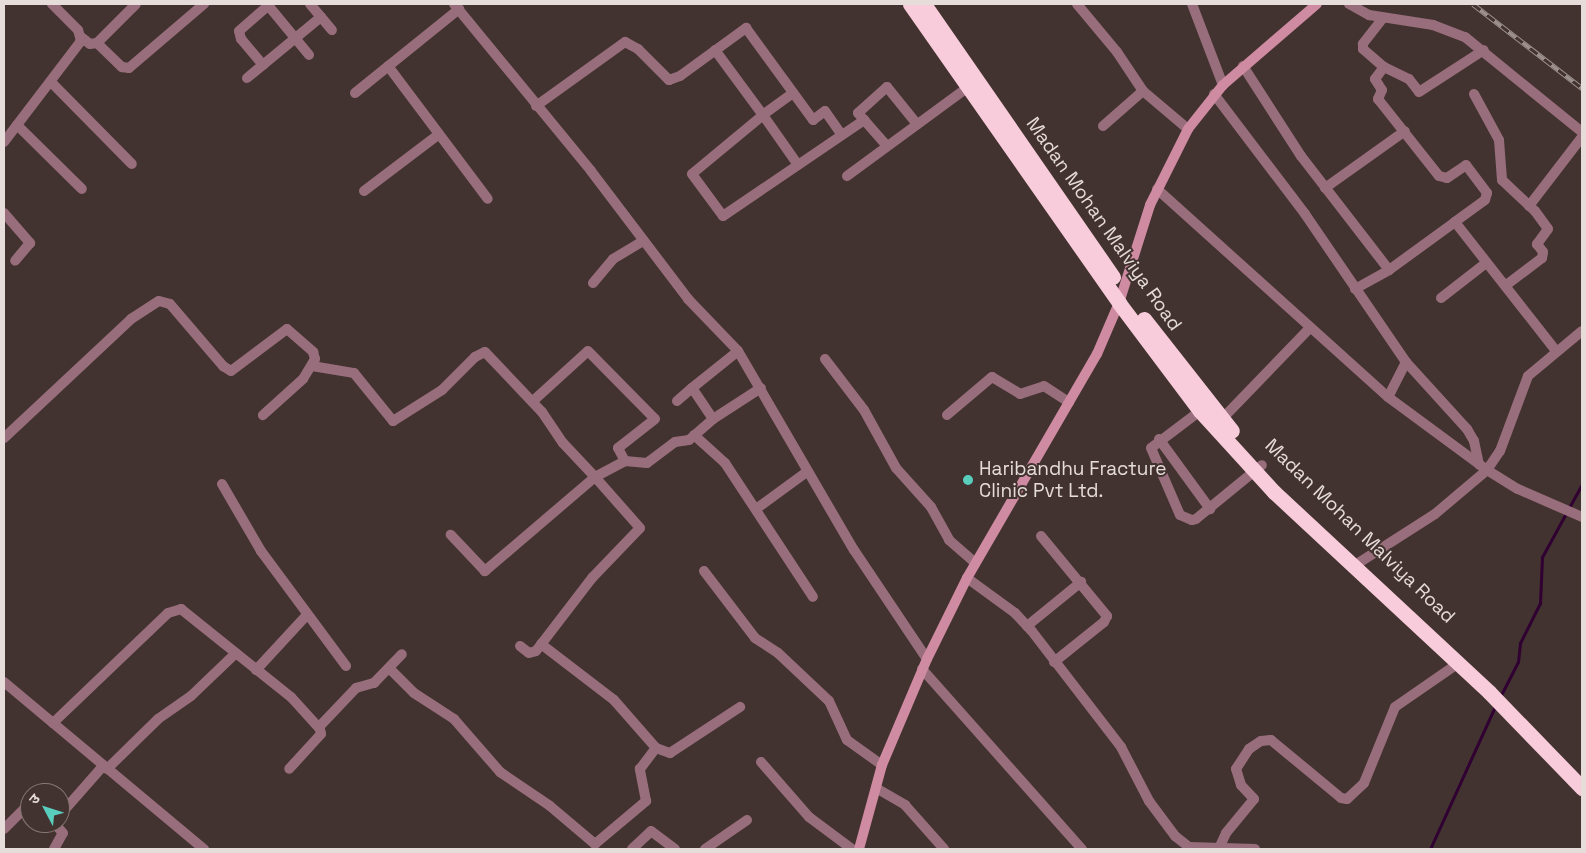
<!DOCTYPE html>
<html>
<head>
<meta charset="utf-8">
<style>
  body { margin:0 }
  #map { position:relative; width:1586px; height:853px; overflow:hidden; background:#433330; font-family:"Space Grotesk","Noto Sans Devanagari",sans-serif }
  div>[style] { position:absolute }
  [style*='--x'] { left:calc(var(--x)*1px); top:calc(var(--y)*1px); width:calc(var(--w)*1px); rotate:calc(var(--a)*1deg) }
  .stream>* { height:3px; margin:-1.5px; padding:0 1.5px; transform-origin:1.5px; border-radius:1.5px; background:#300032 }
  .street>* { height:10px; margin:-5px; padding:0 5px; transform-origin:5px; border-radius:5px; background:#996e7c }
  .secondary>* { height:10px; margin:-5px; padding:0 5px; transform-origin:5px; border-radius:5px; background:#cf8ba2 }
  .highway>* { height:15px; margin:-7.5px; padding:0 7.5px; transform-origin:7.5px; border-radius:7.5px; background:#f8ccda }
  .rail>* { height:5px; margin-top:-2.5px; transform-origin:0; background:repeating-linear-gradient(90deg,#433330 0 9px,#9d918e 0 18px); box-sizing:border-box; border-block:1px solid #9d918e }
  .dots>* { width:14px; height:14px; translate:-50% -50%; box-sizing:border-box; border:2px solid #433330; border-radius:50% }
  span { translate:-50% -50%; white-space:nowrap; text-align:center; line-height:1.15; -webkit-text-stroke:4px #433330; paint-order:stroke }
  .street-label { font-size:19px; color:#e6dcda }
  .poi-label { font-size:19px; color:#e6dcda }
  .left { translate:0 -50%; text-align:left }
  .frame { position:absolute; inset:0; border:5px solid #e6dcda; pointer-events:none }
  .north { position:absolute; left:20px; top:783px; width:50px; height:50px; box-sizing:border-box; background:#433330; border:1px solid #847774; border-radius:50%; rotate:310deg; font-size:14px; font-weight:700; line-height:20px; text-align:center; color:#e6dcda }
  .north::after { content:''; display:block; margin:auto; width:18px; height:22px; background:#59cebe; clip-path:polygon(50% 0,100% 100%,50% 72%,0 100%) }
</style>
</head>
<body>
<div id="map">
  <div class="stream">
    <i style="--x:1500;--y:697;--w:39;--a:-63"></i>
    <i style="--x:1518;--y:662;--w:19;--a:-84"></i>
    <i style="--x:1520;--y:643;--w:45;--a:-63.4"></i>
    <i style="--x:1540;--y:603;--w:46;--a:-87.5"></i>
    <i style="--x:1542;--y:557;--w:83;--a:-61.3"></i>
    <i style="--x:1430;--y:849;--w:159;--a:-65.5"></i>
  </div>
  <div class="street">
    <i style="--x:267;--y:4;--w:66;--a:50.5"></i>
    <i style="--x:310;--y:4;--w:34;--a:50"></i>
    <i style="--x:454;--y:4;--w:216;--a:50.6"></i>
    <i style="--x:591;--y:171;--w:161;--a:52.8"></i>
    <i style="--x:688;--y:299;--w:72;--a:46.1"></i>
    <i style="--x:738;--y:351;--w:230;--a:59.8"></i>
    <i style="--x:854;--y:550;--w:131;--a:56.2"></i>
    <i style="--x:1077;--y:4;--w:62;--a:50.2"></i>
    <i style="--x:1117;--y:52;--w:47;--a:56.3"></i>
    <i style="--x:1143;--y:91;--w:59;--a:40.2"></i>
    <i style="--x:1192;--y:4;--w:87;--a:69.1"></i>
    <i style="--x:1349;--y:4;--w:23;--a:29"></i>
    <i style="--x:1369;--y:15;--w:65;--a:8.9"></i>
    <i style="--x:1433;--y:25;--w:34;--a:21"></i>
    <i style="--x:1465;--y:37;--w:151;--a:39.1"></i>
    <i style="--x:1383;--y:18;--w:33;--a:128"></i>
    <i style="--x:1363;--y:44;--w:5;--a:90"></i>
    <i style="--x:1363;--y:49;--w:28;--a:41"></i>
    <i style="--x:1384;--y:67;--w:28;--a:26"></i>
    <i style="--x:1409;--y:79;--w:16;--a:52"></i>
    <i style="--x:1419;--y:92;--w:77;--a:-32.9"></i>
    <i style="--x:81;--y:37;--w:11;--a:38"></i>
    <i style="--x:90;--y:44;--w:7;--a:-8"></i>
    <i style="--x:97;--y:43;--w:55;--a:-45"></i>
    <i style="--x:97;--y:43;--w:35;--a:44"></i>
    <i style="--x:122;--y:67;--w:7;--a:8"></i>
    <i style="--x:129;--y:68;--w:99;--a:-40.5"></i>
    <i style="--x:715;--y:50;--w:81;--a:53.6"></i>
    <i style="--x:763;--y:115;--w:92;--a:140.3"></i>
    <i style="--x:692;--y:174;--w:52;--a:53.6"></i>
    <i style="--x:723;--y:216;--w:171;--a:-34.2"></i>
    <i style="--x:263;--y:65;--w:34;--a:-130"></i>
    <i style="--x:241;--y:39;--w:8;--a:-104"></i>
    <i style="--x:239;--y:31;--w:40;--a:-41"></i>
    <i style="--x:388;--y:66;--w:166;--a:53.1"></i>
    <i style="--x:1243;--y:66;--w:107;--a:57.2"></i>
    <i style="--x:1301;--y:156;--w:144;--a:52.3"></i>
    <i style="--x:1384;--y:67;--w:15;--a:127"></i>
    <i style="--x:1375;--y:79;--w:13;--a:58"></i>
    <i style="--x:1382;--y:90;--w:10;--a:114"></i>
    <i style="--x:1378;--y:99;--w:98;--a:51.6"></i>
    <i style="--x:1439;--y:176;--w:8;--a:14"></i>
    <i style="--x:1447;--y:178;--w:23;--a:-34"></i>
    <i style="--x:1466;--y:165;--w:35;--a:53"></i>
    <i style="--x:1487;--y:193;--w:7;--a:106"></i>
    <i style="--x:1485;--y:200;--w:37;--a:144"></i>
    <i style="--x:247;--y:78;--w:96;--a:-39.5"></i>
    <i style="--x:51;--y:82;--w:115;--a:45.4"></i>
    <i style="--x:355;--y:93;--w:134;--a:-38.9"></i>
    <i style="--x:793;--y:93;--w:37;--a:144"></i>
    <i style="--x:763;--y:115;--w:61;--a:55"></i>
    <i style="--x:1214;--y:94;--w:151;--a:52.8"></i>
    <i style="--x:1305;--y:214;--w:179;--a:55.7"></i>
    <i style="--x:1406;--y:362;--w:39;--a:117"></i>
    <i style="--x:1474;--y:94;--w:52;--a:61.5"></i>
    <i style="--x:1499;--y:140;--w:40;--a:85.7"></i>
    <i style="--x:1502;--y:180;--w:45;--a:43.2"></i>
    <i style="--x:1535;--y:211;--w:22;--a:54"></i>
    <i style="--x:1548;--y:229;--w:19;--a:126"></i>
    <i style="--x:1537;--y:244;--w:10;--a:53"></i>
    <i style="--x:1543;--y:252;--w:6;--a:99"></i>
    <i style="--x:1542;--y:258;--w:46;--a:142.9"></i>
    <i style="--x:536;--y:106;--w:110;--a:-35.7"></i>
    <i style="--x:625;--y:42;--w:15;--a:28"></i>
    <i style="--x:638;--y:49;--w:44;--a:45"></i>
    <i style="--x:669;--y:80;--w:12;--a:-20"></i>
    <i style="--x:680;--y:76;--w:82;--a:-36"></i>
    <i style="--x:746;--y:28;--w:114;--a:53.9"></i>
    <i style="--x:813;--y:120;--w:15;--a:-37"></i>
    <i style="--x:825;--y:111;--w:29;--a:55"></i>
    <i style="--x:17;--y:125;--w:91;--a:44.6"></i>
    <i style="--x:1103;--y:126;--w:53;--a:-41.2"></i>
    <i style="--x:4;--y:142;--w:127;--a:-52.7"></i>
    <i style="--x:81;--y:41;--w:11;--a:-105"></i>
    <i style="--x:78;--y:30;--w:37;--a:-135"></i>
    <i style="--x:887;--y:146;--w:44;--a:-131.3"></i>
    <i style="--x:858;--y:113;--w:39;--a:-42"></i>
    <i style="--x:887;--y:87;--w:48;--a:51"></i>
    <i style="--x:847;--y:176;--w:150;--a:-36.3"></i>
    <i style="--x:1325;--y:188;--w:98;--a:-35.5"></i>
    <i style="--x:1157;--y:189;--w:311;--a:42"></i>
    <i style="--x:1388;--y:397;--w:123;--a:36.4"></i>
    <i style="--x:1487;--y:470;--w:36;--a:32"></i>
    <i style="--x:1518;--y:489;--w:70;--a:23.6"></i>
    <i style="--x:364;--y:191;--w:94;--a:-37.2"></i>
    <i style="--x:1529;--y:206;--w:87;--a:-52.5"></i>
    <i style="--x:4;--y:213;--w:40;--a:49"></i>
    <i style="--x:30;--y:243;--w:23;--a:130"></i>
    <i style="--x:593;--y:283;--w:31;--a:-50"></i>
    <i style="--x:613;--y:259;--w:35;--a:-31"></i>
    <i style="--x:1355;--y:289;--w:39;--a:-29"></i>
    <i style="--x:1389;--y:270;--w:82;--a:-36"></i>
    <i style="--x:1455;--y:222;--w:164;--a:51.9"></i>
    <i style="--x:1441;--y:298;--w:57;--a:-37.9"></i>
    <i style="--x:825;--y:359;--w:64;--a:52.6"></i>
    <i style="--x:864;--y:410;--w:66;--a:61.1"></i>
    <i style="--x:896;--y:468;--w:52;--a:48.1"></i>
    <i style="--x:931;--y:507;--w:38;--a:61"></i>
    <i style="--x:949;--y:540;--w:35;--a:41"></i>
    <i style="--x:1406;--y:362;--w:91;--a:47.7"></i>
    <i style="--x:1467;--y:429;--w:14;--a:60"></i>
    <i style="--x:1474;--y:441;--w:24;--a:78"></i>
    <i style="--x:312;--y:366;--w:43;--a:9.5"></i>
    <i style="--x:354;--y:373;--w:62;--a:50.9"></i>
    <i style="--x:393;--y:421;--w:58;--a:-32.3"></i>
    <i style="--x:442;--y:390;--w:47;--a:-45"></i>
    <i style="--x:475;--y:357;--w:11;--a:-27"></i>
    <i style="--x:485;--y:352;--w:83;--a:46.5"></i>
    <i style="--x:542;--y:412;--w:37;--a:56"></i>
    <i style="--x:563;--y:443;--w:47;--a:46.7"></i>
    <i style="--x:595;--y:477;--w:145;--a:139.5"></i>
    <i style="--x:485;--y:571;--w:50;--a:-133.4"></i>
    <i style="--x:533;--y:401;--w:74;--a:-42.3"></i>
    <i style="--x:588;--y:351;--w:95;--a:45.4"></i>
    <i style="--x:655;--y:419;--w:47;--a:141.9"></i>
    <i style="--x:618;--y:448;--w:15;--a:62"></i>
    <i style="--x:677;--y:401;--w:20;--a:-41"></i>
    <i style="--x:1200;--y:411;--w:61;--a:142.9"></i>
    <i style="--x:1151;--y:448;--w:73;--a:66.6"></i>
    <i style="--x:1180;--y:515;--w:13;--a:23"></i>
    <i style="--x:1192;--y:520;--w:4;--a:-14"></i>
    <i style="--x:1196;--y:519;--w:85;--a:-39.3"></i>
    <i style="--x:947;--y:415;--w:59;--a:-40.2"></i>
    <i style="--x:992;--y:377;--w:33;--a:31"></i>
    <i style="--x:1020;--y:394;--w:25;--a:-18"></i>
    <i style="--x:1044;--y:386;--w:30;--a:33"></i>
    <i style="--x:713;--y:419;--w:57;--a:-32.9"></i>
    <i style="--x:1222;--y:419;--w:125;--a:-46"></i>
    <i style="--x:694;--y:435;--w:42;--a:42.1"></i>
    <i style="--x:725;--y:463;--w:160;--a:56.7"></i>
    <i style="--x:4;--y:438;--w:174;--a:-43.1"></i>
    <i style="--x:131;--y:319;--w:33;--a:-33"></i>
    <i style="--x:159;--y:301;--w:11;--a:15"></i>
    <i style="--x:170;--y:304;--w:82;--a:49.5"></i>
    <i style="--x:223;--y:366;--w:9;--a:32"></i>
    <i style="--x:231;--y:371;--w:70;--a:-36.9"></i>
    <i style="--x:287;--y:329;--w:35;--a:41"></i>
    <i style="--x:313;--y:352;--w:7;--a:74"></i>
    <i style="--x:315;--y:359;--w:23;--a:121"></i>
    <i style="--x:303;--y:379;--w:54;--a:138"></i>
    <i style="--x:1159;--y:439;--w:87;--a:53.9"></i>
    <i style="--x:222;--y:484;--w:78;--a:59.8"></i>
    <i style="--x:261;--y:551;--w:143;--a:53.5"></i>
    <i style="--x:756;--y:509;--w:64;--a:-36.2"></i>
    <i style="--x:1041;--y:536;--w:104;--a:50.5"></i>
    <i style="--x:1107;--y:616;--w:7;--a:117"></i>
    <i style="--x:1104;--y:622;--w:64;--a:141.3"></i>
    <i style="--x:1360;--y:562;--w:89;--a:-32.6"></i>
    <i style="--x:1435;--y:514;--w:68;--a:-40.2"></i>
    <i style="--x:1487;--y:470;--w:23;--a:-56"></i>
    <i style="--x:1500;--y:451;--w:80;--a:-69.5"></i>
    <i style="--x:1528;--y:376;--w:70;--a:-39.8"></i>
    <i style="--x:704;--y:571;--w:84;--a:52.7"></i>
    <i style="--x:755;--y:638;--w:27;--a:33"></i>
    <i style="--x:778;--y:653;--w:70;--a:43.3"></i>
    <i style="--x:829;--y:701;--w:43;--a:65.2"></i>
    <i style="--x:847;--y:740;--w:43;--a:35.5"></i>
    <i style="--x:967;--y:578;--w:59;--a:36.1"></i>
    <i style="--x:1015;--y:613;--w:23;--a:47"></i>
    <i style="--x:1031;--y:630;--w:148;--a:52.4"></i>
    <i style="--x:1121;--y:747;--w:61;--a:62.6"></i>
    <i style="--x:1149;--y:801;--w:44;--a:53.4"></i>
    <i style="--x:1175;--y:836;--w:18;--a:38"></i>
    <i style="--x:1189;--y:847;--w:66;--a:1.7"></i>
    <i style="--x:1027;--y:626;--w:70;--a:-39.2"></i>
    <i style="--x:520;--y:646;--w:11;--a:38"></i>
    <i style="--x:529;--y:653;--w:7;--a:-16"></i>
    <i style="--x:536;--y:651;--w:92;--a:-52.5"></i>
    <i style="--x:592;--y:578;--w:69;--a:-46.2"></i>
    <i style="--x:640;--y:528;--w:68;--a:-131.4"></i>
    <i style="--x:595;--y:477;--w:34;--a:-28"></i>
    <i style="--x:625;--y:461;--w:22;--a:5"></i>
    <i style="--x:647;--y:463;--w:35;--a:-37"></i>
    <i style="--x:675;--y:442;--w:14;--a:-8"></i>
    <i style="--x:689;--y:440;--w:32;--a:-41"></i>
    <i style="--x:713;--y:419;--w:37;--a:-124"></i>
    <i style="--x:692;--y:388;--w:59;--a:-38.8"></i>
    <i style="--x:389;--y:668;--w:35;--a:45"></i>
    <i style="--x:414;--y:693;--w:48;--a:33"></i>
    <i style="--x:454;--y:719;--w:70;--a:49"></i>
    <i style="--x:500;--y:772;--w:60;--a:34.2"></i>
    <i style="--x:550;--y:806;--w:59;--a:40.2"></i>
    <i style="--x:595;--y:844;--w:67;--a:-40.1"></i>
    <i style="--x:646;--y:801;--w:33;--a:-101"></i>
    <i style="--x:640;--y:769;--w:26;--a:-53"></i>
    <i style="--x:656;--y:748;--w:64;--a:-131.2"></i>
    <i style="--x:614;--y:700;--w:92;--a:-142.5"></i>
    <i style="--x:922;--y:669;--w:241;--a:48.4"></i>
    <i style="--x:256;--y:670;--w:75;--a:-47.2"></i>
    <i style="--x:4;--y:682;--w:261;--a:39.9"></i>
    <i style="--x:53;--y:723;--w:159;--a:-43.7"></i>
    <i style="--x:168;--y:613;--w:14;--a:-17"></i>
    <i style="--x:181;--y:609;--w:141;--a:38.7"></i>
    <i style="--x:291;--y:697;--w:43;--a:47.8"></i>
    <i style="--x:320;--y:729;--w:5;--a:79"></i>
    <i style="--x:321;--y:734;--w:47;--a:132.4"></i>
    <i style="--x:319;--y:727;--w:54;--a:-46.5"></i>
    <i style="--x:356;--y:688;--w:19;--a:-16"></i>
    <i style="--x:374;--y:683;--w:40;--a:-46"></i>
    <i style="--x:656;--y:748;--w:15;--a:20"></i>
    <i style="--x:670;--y:753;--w:84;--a:-33.3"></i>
    <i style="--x:761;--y:762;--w:73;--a:48.9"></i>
    <i style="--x:809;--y:817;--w:54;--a:36.7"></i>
    <i style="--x:107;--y:769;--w:71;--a:-44.4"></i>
    <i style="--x:158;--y:719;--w:40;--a:-34.9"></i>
    <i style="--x:191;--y:696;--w:62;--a:-43.7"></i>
    <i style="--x:876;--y:788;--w:34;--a:30"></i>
    <i style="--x:905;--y:805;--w:59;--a:48.4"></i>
    <i style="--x:40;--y:793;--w:7;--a:-45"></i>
    <i style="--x:60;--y:815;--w:65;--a:-48.7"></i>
    <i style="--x:4;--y:829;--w:37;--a:-45"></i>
    <i style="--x:1220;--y:846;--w:14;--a:-65"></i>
    <i style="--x:1226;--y:833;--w:44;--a:-50.5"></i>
    <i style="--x:1254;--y:799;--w:19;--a:-133"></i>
    <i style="--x:1241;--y:785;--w:17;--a:-107"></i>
    <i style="--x:1236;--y:769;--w:24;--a:-57"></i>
    <i style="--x:1249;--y:749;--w:14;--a:-34"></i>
    <i style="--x:1261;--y:741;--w:10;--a:-6"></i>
    <i style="--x:1271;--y:740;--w:91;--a:39.6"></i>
    <i style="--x:1341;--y:798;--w:6;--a:9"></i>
    <i style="--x:1347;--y:799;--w:23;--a:-43"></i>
    <i style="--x:1364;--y:783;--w:82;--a:-67.8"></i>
    <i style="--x:1395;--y:707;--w:75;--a:-34.7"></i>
    <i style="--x:54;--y:849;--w:18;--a:-61"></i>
    <i style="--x:63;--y:833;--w:13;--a:-132"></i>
    <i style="--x:632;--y:849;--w:26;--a:-43"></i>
    <i style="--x:651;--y:831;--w:30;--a:37"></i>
    <i style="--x:705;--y:849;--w:51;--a:-34.6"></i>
  </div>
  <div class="secondary">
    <i style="--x:859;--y:849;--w:87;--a:-74.7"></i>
    <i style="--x:882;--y:765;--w:115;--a:-67"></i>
    <i style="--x:927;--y:659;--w:90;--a:-63.7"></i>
    <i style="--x:967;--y:578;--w:259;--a:-59.9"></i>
    <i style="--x:1097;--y:354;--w:56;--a:-66.7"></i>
    <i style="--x:1119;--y:303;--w:103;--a:-72.4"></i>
    <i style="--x:1150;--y:205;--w:85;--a:-63.4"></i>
    <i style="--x:1188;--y:129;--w:56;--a:-51.5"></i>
    <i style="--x:1223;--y:85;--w:124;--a:-40.8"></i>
  </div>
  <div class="highway">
    <i style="--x:910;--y:4;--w:365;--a:55"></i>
    <i style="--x:1119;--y:303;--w:135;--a:53.1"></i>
    <i style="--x:1200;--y:411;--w:110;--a:47.6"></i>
    <i style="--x:1274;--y:492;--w:294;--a:42.9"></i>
    <i style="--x:1489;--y:692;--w:134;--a:45.9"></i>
    <i style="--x:924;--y:4;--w:332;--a:55.3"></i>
    <i style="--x:1144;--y:319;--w:142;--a:51.8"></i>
  </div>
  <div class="rail">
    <i style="--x:1473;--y:4;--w:138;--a:37.6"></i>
  </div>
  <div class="dots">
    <i style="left:968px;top:480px;background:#59cebe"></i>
  </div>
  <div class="street-label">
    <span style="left:1104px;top:224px;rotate:55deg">Madan Mohan Malviya Road</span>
    <span style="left:1360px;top:531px;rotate:44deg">Madan Mohan Malviya Road</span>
  </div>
  <div class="poi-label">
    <span class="left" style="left:979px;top:480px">Haribandhu Fracture<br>Clinic Pvt Ltd.</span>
  </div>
  <div class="frame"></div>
  <div class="north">उ</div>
</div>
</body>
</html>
